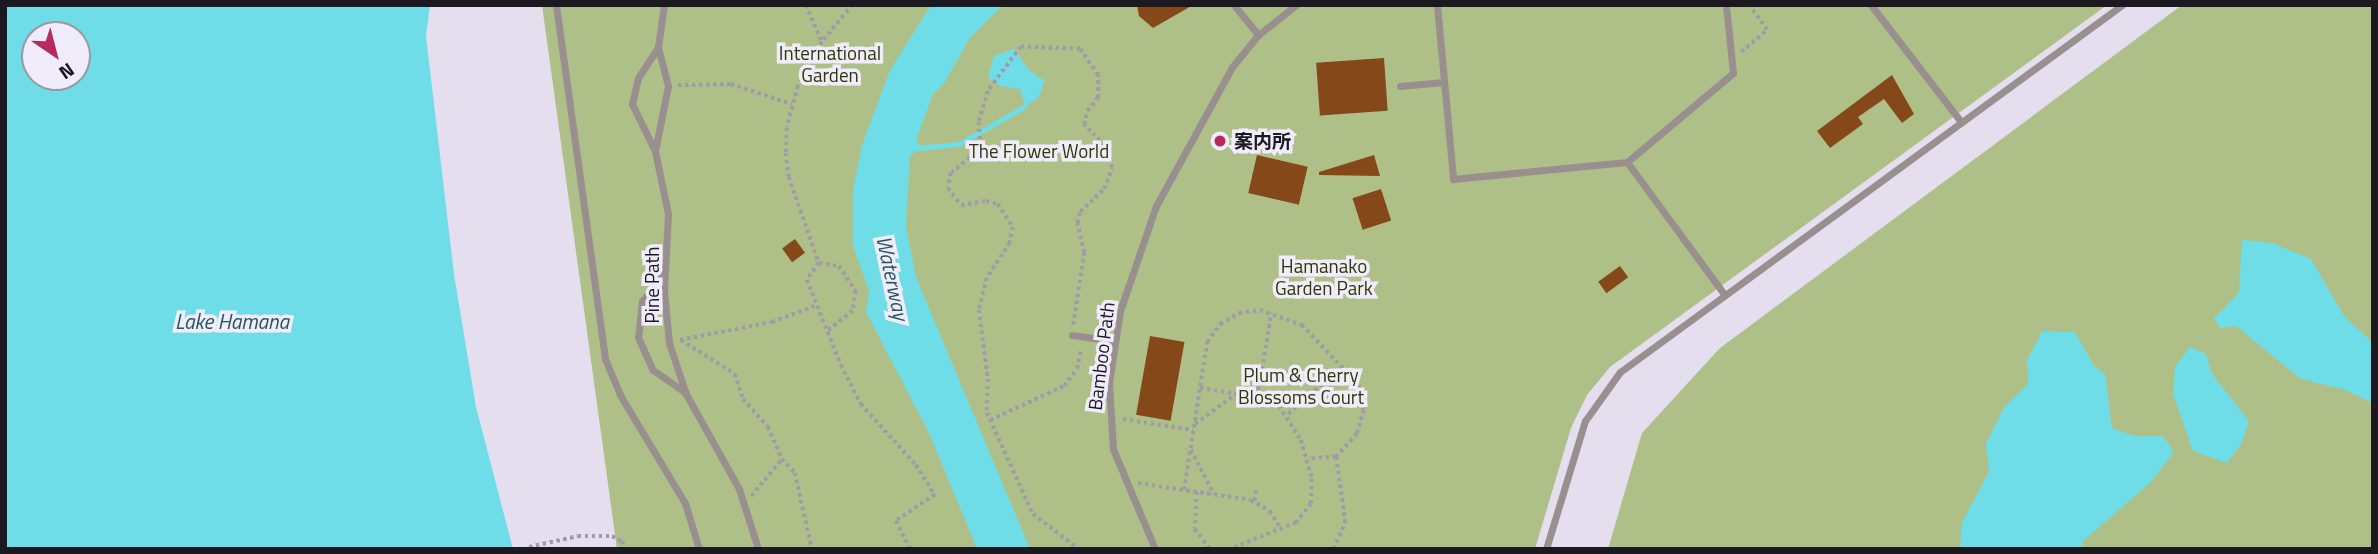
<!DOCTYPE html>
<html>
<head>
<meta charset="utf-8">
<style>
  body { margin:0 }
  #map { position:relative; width:2378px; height:554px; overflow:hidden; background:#e4deef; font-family:"Titillium Web","Noto Sans JP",sans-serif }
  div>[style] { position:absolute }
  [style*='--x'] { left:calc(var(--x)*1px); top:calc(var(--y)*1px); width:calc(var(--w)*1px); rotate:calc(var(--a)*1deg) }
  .green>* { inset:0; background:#afbf88 }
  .water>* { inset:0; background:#6fdde8 }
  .stream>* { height:5px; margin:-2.5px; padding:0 2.5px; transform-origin:2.5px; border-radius:2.5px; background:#6fdde8 }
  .building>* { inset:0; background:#854919; transform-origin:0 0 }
  .path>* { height:3.5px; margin-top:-1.75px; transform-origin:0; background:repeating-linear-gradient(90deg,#a09ba8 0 3.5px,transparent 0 7px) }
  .lane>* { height:7px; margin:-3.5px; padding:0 3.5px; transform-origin:3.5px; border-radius:3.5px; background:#988f8e }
  .dots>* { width:19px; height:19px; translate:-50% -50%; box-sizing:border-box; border:4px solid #f1ecfc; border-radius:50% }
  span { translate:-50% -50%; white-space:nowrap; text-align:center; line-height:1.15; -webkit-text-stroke:7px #f1ecfc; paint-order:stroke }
  .park-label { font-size:19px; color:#2d3900 }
  .poi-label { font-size:19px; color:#1b191f; font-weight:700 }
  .left { translate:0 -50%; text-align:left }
  .street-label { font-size:19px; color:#1b191f }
  .water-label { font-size:21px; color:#26565b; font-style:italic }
  .frame { position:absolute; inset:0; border:7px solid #1b191f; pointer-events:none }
  .north { position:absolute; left:21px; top:21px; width:70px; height:70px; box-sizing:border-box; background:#f1ecfc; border:2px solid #9b98a4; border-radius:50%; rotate:145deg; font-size:19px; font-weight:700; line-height:28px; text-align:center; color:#1b191f }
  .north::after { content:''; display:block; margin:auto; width:24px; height:32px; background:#b82a5c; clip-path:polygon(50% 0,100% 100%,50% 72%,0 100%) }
</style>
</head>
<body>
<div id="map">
  <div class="green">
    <i style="clip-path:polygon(542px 5px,2107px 5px,1610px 367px,1587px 395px,1571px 428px,1535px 549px,617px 549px)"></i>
    <i style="clip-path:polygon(2182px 5px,2373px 5px,2373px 549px,1608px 549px,1642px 433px,1720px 348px)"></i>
  </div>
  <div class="water">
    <i style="clip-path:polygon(evenodd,5px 5px,430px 5px,426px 36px,454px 274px,476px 407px,513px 549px,5px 549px,5px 5px,77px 35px,77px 77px,35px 77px,35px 35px,77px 35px)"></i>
    <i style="clip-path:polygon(931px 5px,1003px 5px,969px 39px,945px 82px,933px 94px,916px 140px,921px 147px,910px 156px,906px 227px,916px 277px,1030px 549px,977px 549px,929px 433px,866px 312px,869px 291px,853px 246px,853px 190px,862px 145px,890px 70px)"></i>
    <i style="clip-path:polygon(1014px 49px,1029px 70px,1045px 81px,1038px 98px,1025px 106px,1020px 89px,1000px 86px,988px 77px,994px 56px)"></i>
    <i style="clip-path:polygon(2242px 240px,2272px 243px,2311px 259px,2344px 316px,2373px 343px,2373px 403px,2346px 390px,2301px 379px,2236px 326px,2220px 328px,2214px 318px,2239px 293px)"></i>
    <i style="clip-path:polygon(2042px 331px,2075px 332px,2094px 366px,2105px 374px,2112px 428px,2134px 436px,2163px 436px,2174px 452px,2150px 483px,2084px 540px,2080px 549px,1960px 549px,1962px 522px,1989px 472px,1986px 443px,2005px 406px,2028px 384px,2027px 360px)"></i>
    <i style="clip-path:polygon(2190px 347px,2206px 354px,2212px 374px,2249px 421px,2242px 443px,2227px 463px,2193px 451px,2173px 394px,2175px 367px)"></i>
  </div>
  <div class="stream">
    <i style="--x:916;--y:148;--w:43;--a:-5.3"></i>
    <i style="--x:959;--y:144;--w:76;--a:-29.9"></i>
  </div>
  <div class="building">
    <i style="clip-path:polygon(1137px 5px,1193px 5px,1153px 28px,1139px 16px)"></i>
    <i style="left:1384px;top:58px;width:53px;height:68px;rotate:86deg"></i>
    <i style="clip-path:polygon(1892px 75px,1914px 114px,1902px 123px,1884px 99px,1858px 117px,1863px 124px,1830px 148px,1817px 131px)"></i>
    <i style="left:1257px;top:155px;width:52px;height:39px;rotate:13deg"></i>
    <i style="clip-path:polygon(1374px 155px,1380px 176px,1319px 175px,1319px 172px)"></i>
    <i style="left:1381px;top:189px;width:33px;height:30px;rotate:72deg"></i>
    <i style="left:795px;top:239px;width:17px;height:16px;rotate:54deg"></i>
    <i style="left:1620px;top:266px;width:14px;height:27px;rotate:54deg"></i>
    <i style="left:1150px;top:336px;width:35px;height:80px;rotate:10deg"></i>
  </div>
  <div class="path">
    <i style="--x:806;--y:5;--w:40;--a:66.6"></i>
    <i style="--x:853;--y:5;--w:48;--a:130"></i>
    <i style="--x:822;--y:42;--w:50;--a:118.6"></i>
    <i style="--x:798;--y:86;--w:43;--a:104.7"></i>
    <i style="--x:787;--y:128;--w:25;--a:92"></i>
    <i style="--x:786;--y:153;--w:24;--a:83"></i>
    <i style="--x:789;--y:177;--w:91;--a:70.8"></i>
    <i style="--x:819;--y:263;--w:21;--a:125"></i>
    <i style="--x:807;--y:280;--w:92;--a:68.2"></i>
    <i style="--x:841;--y:365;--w:44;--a:62.9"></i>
    <i style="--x:861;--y:404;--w:82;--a:48"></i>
    <i style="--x:916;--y:465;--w:36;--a:58"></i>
    <i style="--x:935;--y:495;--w:47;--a:146.3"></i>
    <i style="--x:896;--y:521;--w:31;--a:63"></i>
    <i style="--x:1741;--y:52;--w:34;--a:-40"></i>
    <i style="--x:1767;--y:30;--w:31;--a:-126"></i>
    <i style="--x:678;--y:85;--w:53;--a:-1.1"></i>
    <i style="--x:731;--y:84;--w:64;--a:18.2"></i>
    <i style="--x:819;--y:263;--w:20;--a:9"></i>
    <i style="--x:839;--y:266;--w:30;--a:56"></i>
    <i style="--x:856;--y:291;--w:20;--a:99"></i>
    <i style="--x:853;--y:311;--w:33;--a:142"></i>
    <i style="--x:1073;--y:325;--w:73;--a:-81.3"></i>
    <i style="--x:1084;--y:253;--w:31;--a:-103"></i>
    <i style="--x:1077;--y:223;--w:11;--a:-75"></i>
    <i style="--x:1080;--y:212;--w:33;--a:-44"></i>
    <i style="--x:1104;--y:189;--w:22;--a:-69"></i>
    <i style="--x:1112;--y:168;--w:23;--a:-108"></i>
    <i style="--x:1105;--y:146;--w:30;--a:-135"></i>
    <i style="--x:1084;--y:125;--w:14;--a:-78"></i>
    <i style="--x:1087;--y:111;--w:17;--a:-50"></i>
    <i style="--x:1098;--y:98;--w:23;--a:-90"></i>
    <i style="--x:1098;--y:75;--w:32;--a:-125"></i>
    <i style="--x:1080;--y:49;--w:59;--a:-178.1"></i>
    <i style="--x:1021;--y:47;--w:55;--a:126.9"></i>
    <i style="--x:988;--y:91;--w:32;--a:106"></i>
    <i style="--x:979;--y:122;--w:27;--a:86"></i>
    <i style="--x:981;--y:149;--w:38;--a:141"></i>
    <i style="--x:951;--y:173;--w:15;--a:101"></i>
    <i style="--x:948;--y:188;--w:21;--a:53"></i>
    <i style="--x:961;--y:205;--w:25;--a:-9"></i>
    <i style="--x:986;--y:201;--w:12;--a:14"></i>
    <i style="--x:998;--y:204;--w:27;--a:57"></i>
    <i style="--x:1013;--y:227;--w:16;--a:101"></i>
    <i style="--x:1010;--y:243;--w:42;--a:123.3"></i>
    <i style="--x:987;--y:278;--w:33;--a:104"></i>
    <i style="--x:979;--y:310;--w:70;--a:82.6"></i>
    <i style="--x:988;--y:379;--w:34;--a:92"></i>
    <i style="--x:987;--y:413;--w:111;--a:65.5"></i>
    <i style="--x:1033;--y:514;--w:58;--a:37.3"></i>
    <i style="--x:680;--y:340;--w:94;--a:-11.1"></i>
    <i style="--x:772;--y:322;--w:48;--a:-20.7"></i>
    <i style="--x:681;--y:340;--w:64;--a:32.2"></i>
    <i style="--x:735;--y:374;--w:26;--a:72"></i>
    <i style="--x:743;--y:399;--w:38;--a:48"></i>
    <i style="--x:768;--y:427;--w:35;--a:66"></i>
    <i style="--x:782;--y:459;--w:19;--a:47"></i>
    <i style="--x:795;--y:473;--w:78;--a:77.4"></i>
    <i style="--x:1200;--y:388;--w:58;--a:9"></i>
    <i style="--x:1257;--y:397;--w:24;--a:22"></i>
    <i style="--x:1279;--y:406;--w:40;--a:57.1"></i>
    <i style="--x:1301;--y:440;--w:41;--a:74.2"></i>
    <i style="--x:1312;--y:479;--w:25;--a:92"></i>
    <i style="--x:1311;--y:504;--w:24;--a:128"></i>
    <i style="--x:1296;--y:523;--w:70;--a:158.2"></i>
    <i style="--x:1257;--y:397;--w:85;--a:-80.5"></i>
    <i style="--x:1288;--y:414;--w:74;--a:-41.2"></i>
    <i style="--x:1123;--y:419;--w:71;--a:8.9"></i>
    <i style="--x:990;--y:420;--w:81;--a:-24.7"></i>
    <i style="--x:1064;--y:386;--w:21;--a:-53"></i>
    <i style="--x:1077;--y:369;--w:20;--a:-79"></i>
    <i style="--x:1195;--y:424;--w:51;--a:-36.2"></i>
    <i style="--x:1191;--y:450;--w:50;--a:62.4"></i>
    <i style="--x:1138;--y:483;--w:114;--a:8.6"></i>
    <i style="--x:1251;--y:500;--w:22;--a:30"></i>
    <i style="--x:1270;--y:511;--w:22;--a:58"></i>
    <i style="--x:1184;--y:490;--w:150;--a:-81.2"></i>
    <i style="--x:1207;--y:342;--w:22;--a:-54"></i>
    <i style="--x:1220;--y:324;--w:22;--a:-30"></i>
    <i style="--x:1239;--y:313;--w:21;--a:-8"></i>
    <i style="--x:1260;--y:310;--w:45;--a:19.7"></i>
    <i style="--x:1302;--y:325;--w:83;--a:46.5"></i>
    <i style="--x:1359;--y:385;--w:25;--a:79"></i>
    <i style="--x:1364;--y:410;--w:25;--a:106"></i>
    <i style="--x:1357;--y:434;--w:31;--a:132"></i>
    <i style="--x:1336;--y:457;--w:28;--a:176"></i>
    <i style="--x:1197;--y:492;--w:37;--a:93"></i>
    <i style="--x:1195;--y:529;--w:25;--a:53"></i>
    <i style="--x:751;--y:496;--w:48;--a:-50"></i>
    <i style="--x:1254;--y:501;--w:10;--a:-79"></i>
    <i style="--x:529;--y:547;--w:50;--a:-12.7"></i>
    <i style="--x:578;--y:536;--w:34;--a:0"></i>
    <i style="--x:612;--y:536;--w:11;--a:27"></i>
    <i style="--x:622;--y:541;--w:9;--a:69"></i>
    <i style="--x:1333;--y:549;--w:29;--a:-65"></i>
    <i style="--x:1345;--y:523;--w:67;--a:-97.8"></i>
  </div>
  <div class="lane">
    <i style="--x:556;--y:5;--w:357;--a:82.1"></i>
    <i style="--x:605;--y:359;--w:39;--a:67"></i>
    <i style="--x:620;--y:395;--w:126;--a:59"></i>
    <i style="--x:685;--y:503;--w:48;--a:73.1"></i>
    <i style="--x:664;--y:5;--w:42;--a:98.1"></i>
    <i style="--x:658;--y:47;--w:40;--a:75.6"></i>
    <i style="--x:668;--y:86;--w:66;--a:101.3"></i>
    <i style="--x:655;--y:151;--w:64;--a:78.3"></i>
    <i style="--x:668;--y:214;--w:77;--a:93"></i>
    <i style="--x:664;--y:291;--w:52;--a:84.5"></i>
    <i style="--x:669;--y:343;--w:54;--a:71.6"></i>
    <i style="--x:686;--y:394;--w:109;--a:60.8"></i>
    <i style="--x:739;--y:489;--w:63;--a:72.4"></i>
    <i style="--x:1234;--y:5;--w:38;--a:51"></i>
    <i style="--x:1437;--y:5;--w:175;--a:84.7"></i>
    <i style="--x:1453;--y:179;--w:175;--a:-5.6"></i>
    <i style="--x:1627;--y:162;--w:138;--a:-40"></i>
    <i style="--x:1733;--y:73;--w:68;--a:-95.9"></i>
    <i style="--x:1871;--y:5;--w:148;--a:52.4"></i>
    <i style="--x:1400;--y:86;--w:44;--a:-5.2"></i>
    <i style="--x:655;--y:151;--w:52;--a:-116.1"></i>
    <i style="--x:632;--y:104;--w:27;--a:-77"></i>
    <i style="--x:638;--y:78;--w:37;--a:-57"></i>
    <i style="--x:1627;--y:162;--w:164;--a:53.7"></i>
    <i style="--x:665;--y:271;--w:38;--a:127"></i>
    <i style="--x:642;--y:301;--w:36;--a:96"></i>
    <i style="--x:638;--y:337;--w:36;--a:66"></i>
    <i style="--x:653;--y:370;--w:40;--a:34.9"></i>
    <i style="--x:1072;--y:335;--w:43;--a:7.9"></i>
    <i style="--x:1155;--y:549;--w:108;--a:-112.8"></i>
    <i style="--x:1113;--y:449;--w:66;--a:-93.5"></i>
    <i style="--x:1109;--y:383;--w:73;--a:-81.3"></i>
    <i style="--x:1120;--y:311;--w:111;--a:-71.1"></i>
    <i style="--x:1156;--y:206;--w:158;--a:-61.3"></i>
    <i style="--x:1232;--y:67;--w:41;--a:-50.9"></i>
    <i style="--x:1258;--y:35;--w:48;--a:-38.3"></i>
    <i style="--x:1546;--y:549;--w:134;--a:-73.1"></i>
    <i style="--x:1585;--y:421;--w:60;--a:-54.5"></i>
    <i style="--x:1620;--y:372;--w:622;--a:-36.17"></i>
  </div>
  <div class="dots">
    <i style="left:1220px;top:141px;background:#b82a5c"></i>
  </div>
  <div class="park-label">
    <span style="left:830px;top:64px">International<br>Garden</span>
    <span style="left:1039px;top:151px">The Flower World</span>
    <span style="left:1324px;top:277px">Hamanako<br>Garden Park</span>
    <span style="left:1301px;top:386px">Plum &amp; Cherry<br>Blossoms Court</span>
  </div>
  <div class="poi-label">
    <span class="left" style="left:1234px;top:141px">案内所</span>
  </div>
  <div class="street-label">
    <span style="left:652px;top:285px;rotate:-90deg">Pine Path</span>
    <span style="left:1101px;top:356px;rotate:-83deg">Bamboo Path</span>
  </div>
  <div class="water-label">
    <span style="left:893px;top:278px;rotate:78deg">Waterway</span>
    <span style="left:232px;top:321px">Lake Hamana</span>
  </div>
  <div class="frame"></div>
  <div class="north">N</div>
</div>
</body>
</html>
